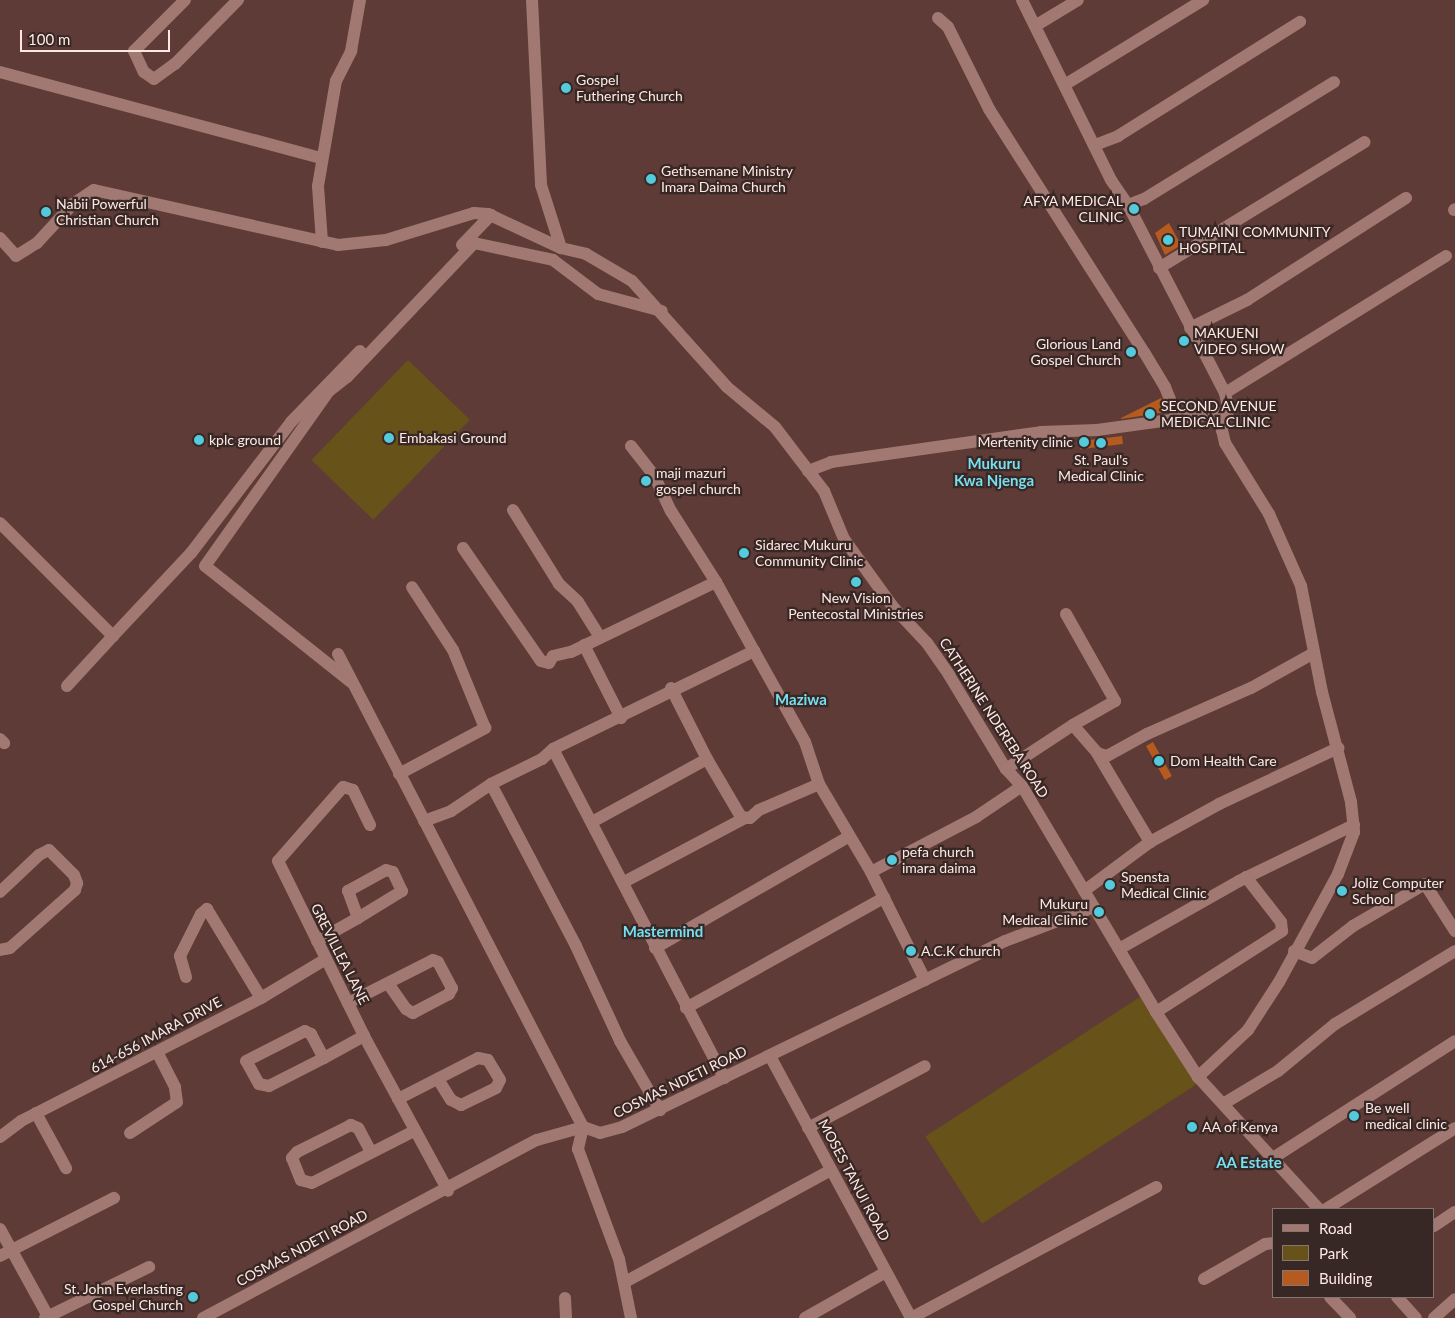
<!DOCTYPE html>
<html>
<head>
<meta charset="utf-8">
<style>
  body { margin:0 }
  #map { position:relative; width:1455px; height:1318px; overflow:hidden; background:#5e3b36; font-family:Lato,sans-serif }
  div>[style] { position:absolute }
  [style*='--x'] { left:calc(var(--x)*1px); top:calc(var(--y)*1px); width:calc(var(--w)*1px); rotate:calc(var(--a)*1deg) }
  .green>* { inset:0; background:#675319; transform-origin:0 0 }
  .building>* { inset:0; background:#b55b1f; transform-origin:0 0 }
  .minor>* { height:12px; margin:-6px; padding:0 6px; transform-origin:6px; border-radius:6px; background:#a17972 }
  .dots>* { width:14px; height:14px; translate:-50% -50%; box-sizing:border-box; border:2px solid #382825; border-radius:50% }
  span { translate:-50% -50%; white-space:nowrap; text-align:center; line-height:1.15; -webkit-text-stroke:4.5px #382825; paint-order:stroke }
  .poi-label { font-size:14px; color:#ffe8e4 }
  .left { translate:0 -50%; text-align:left }
  .right { translate:-100% -50%; text-align:right }
  .street-label { font-size:14px; color:#ffe8e4 }
  .neighbourhood-label { font-size:15px; color:#76dff1; font-weight:700 }
  .legend { position:absolute; left:1272px; top:1208px; width:162px; height:90px; box-sizing:border-box; background:#382825; border:1px solid #887571; margin:0; padding:6px 9px; list-style:none; font-size:15px; color:#ffe8e4 }
  .legend li { display:flex; align-items:center; gap:10px; height:25px }
  .legend b { width:25px; border:1px solid #887571 }
  .scale { position:absolute; left:20px; top:30px; width:150px; height:22px; box-sizing:border-box; border:2px solid #ffe8e4; border-top:0; padding-left:6px; font-size:15px; line-height:18px; white-space:nowrap; color:#ffe8e4; -webkit-text-stroke:4px #382825; paint-order:stroke }
</style>
</head>
<body>
<div id="map">
  <div class="green">
    <i style="left:408px;top:360px;width:86px;height:139px;rotate:44deg"></i>
    <i style="left:1140px;top:997px;width:104px;height:256px;rotate:57deg"></i>
  </div>
  <div class="building">
    <i style="clip-path:polygon(1169px 223px,1181px 245px,1165px 255px,1155px 233px)"></i>
    <i style="clip-path:polygon(1161px 398px,1166px 412px,1121px 419px,1121px 418px)"></i>
    <i style="left:1122px;top:436px;width:8px;height:43px;rotate:83deg"></i>
    <i style="left:1153px;top:742px;width:39px;height:8px;rotate:61deg"></i>
  </div>
  <div class="minor">
    <i style="--x:185;--y:0;--w:72;--a:135"></i>
    <i style="--x:134;--y:51;--w:23;--a:65"></i>
    <i style="--x:144;--y:72;--w:12;--a:35"></i>
    <i style="--x:154;--y:79;--w:26;--a:-36"></i>
    <i style="--x:175;--y:64;--w:90;--a:-45.5"></i>
    <i style="--x:532;--y:0;--w:185;--a:87.2"></i>
    <i style="--x:541;--y:185;--w:66;--a:72.4"></i>
    <i style="--x:1022;--y:0;--w:201;--a:63.7"></i>
    <i style="--x:1111;--y:180;--w:30;--a:56"></i>
    <i style="--x:1128;--y:205;--w:212;--a:62.7"></i>
    <i style="--x:1225;--y:393;--w:14;--a:78"></i>
    <i style="--x:1228;--y:407;--w:24;--a:105"></i>
    <i style="--x:1222;--y:430;--w:13;--a:77"></i>
    <i style="--x:1225;--y:443;--w:84;--a:58.2"></i>
    <i style="--x:1269;--y:514;--w:79;--a:66"></i>
    <i style="--x:1301;--y:586;--w:108;--a:78.8"></i>
    <i style="--x:1322;--y:692;--w:114;--a:75.2"></i>
    <i style="--x:1351;--y:802;--w:30;--a:84"></i>
    <i style="--x:1354;--y:832;--w:45;--a:110.9"></i>
    <i style="--x:1338;--y:874;--w:123;--a:118.6"></i>
    <i style="--x:1279;--y:982;--w:57;--a:122.9"></i>
    <i style="--x:1248;--y:1030;--w:69;--a:136.8"></i>
    <i style="--x:938;--y:18;--w:13;--a:42"></i>
    <i style="--x:948;--y:27;--w:92;--a:63.4"></i>
    <i style="--x:989;--y:109;--w:288;--a:57.5"></i>
    <i style="--x:1144;--y:352;--w:41;--a:59"></i>
    <i style="--x:1165;--y:387;--w:35;--a:68"></i>
    <i style="--x:1035;--y:26;--w:50;--a:-31.2"></i>
    <i style="--x:0;--y:72;--w:333;--a:15"></i>
    <i style="--x:1066;--y:84;--w:161;--a:-31.5"></i>
    <i style="--x:1095;--y:145;--w:25;--a:-21"></i>
    <i style="--x:1118;--y:136;--w:215;--a:-32.1"></i>
    <i style="--x:1128;--y:205;--w:17;--a:-21"></i>
    <i style="--x:1144;--y:199;--w:223;--a:-31.6"></i>
    <i style="--x:1454;--y:210;--w:1;--a:-45"></i>
    <i style="--x:0;--y:238;--w:24;--a:48"></i>
    <i style="--x:16;--y:256;--w:25;--a:-32"></i>
    <i style="--x:37;--y:243;--w:53;--a:-47.3"></i>
    <i style="--x:73;--y:204;--w:25;--a:-34"></i>
    <i style="--x:94;--y:190;--w:250;--a:12.7"></i>
    <i style="--x:338;--y:245;--w:48;--a:-5.9"></i>
    <i style="--x:386;--y:240;--w:92;--a:-17.1"></i>
    <i style="--x:474;--y:213;--w:14;--a:4"></i>
    <i style="--x:488;--y:214;--w:81;--a:25"></i>
    <i style="--x:561;--y:248;--w:26;--a:13"></i>
    <i style="--x:586;--y:254;--w:53;--a:30.4"></i>
    <i style="--x:632;--y:281;--w:142;--a:48.1"></i>
    <i style="--x:727;--y:387;--w:62;--a:39.8"></i>
    <i style="--x:775;--y:427;--w:81;--a:52.6"></i>
    <i style="--x:824;--y:491;--w:52;--a:67.4"></i>
    <i style="--x:844;--y:539;--w:84;--a:54.2"></i>
    <i style="--x:893;--y:607;--w:50;--a:46.6"></i>
    <i style="--x:927;--y:643;--w:39;--a:55"></i>
    <i style="--x:949;--y:675;--w:110;--a:58.8"></i>
    <i style="--x:1006;--y:769;--w:23;--a:47"></i>
    <i style="--x:1022;--y:786;--w:263;--a:59.3"></i>
    <i style="--x:1156;--y:1012;--w:77;--a:57.1"></i>
    <i style="--x:1198;--y:1077;--w:179;--a:47.5"></i>
    <i style="--x:322;--y:242;--w:56;--a:-94.1"></i>
    <i style="--x:318;--y:186;--w:107;--a:-80.3"></i>
    <i style="--x:336;--y:81;--w:34;--a:-63"></i>
    <i style="--x:351;--y:51;--w:52;--a:-80"></i>
    <i style="--x:462;--y:245;--w:42;--a:-46"></i>
    <i style="--x:1159;--y:268;--w:241;--a:-31.5"></i>
    <i style="--x:1190;--y:328;--w:64;--a:-26.2"></i>
    <i style="--x:1247;--y:300;--w:189;--a:-32.7"></i>
    <i style="--x:1225;--y:393;--w:260;--a:-31.8"></i>
    <i style="--x:631;--y:446;--w:37;--a:52"></i>
    <i style="--x:654;--y:475;--w:40;--a:65"></i>
    <i style="--x:671;--y:511;--w:84;--a:57.6"></i>
    <i style="--x:808;--y:471;--w:25;--a:-21"></i>
    <i style="--x:831;--y:462;--w:212;--a:-8.1"></i>
    <i style="--x:1041;--y:432;--w:56;--a:-2"></i>
    <i style="--x:1097;--y:430;--w:132;--a:-7.8"></i>
    <i style="--x:513;--y:510;--w:87;--a:58.1"></i>
    <i style="--x:559;--y:584;--w:26;--a:43"></i>
    <i style="--x:578;--y:602;--w:40;--a:58"></i>
    <i style="--x:0;--y:523;--w:160;--a:45"></i>
    <i style="--x:113;--y:636;--w:114;--a:-46.8"></i>
    <i style="--x:191;--y:553;--w:165;--a:-52.6"></i>
    <i style="--x:291;--y:422;--w:99;--a:-45.8"></i>
    <i style="--x:463;--y:548;--w:137;--a:55.4"></i>
    <i style="--x:541;--y:661;--w:8;--a:14"></i>
    <i style="--x:549;--y:663;--w:8;--a:-60"></i>
    <i style="--x:553;--y:656;--w:18;--a:-13"></i>
    <i style="--x:571;--y:652;--w:161;--a:-25.8"></i>
    <i style="--x:716;--y:582;--w:79;--a:61.2"></i>
    <i style="--x:1066;--y:614;--w:100;--a:60.6"></i>
    <i style="--x:1115;--y:701;--w:48;--a:150.3"></i>
    <i style="--x:584;--y:645;--w:82;--a:63.1"></i>
    <i style="--x:338;--y:654;--w:533;--a:62.62"></i>
    <i style="--x:583;--y:1127;--w:23;--a:103"></i>
    <i style="--x:578;--y:1149;--w:117;--a:69.6"></i>
    <i style="--x:619;--y:1259;--w:60;--a:78.5"></i>
    <i style="--x:351;--y:682;--w:186;--a:-141.5"></i>
    <i style="--x:205;--y:566;--w:214;--a:-54.7"></i>
    <i style="--x:329;--y:391;--w:23;--a:-38"></i>
    <i style="--x:347;--y:377;--w:185;--a:-46.5"></i>
    <i style="--x:474;--y:243;--w:81;--a:12.1"></i>
    <i style="--x:553;--y:260;--w:56;--a:37.1"></i>
    <i style="--x:598;--y:294;--w:66;--a:14.9"></i>
    <i style="--x:67;--y:686;--w:68;--a:-47.4"></i>
    <i style="--x:671;--y:688;--w:80;--a:63.1"></i>
    <i style="--x:0;--y:739;--w:6;--a:45"></i>
    <i style="--x:553;--y:749;--w:371;--a:62.5"></i>
    <i style="--x:1097;--y:753;--w:104;--a:59.2"></i>
    <i style="--x:1006;--y:769;--w:80;--a:-33.3"></i>
    <i style="--x:1073;--y:725;--w:37;--a:49"></i>
    <i style="--x:1097;--y:753;--w:10;--a:17"></i>
    <i style="--x:1107;--y:756;--w:46;--a:-28.8"></i>
    <i style="--x:1147;--y:734;--w:114;--a:-23.9"></i>
    <i style="--x:1251;--y:688;--w:72;--a:-29.1"></i>
    <i style="--x:399;--y:774;--w:98;--a:-28.1"></i>
    <i style="--x:485;--y:728;--w:84;--a:-112.3"></i>
    <i style="--x:453;--y:650;--w:75;--a:-123.1"></i>
    <i style="--x:491;--y:784;--w:183;--a:62.3"></i>
    <i style="--x:576;--y:946;--w:105;--a:65.1"></i>
    <i style="--x:620;--y:1041;--w:80;--a:59.9"></i>
    <i style="--x:424;--y:821;--w:29;--a:-20"></i>
    <i style="--x:451;--y:811;--w:48;--a:-34"></i>
    <i style="--x:491;--y:784;--w:57;--a:-26.1"></i>
    <i style="--x:542;--y:759;--w:15;--a:-42"></i>
    <i style="--x:553;--y:749;--w:224;--a:-26"></i>
    <i style="--x:754;--y:651;--w:104;--a:60.7"></i>
    <i style="--x:805;--y:742;--w:44;--a:71.6"></i>
    <i style="--x:819;--y:784;--w:102;--a:59.4"></i>
    <i style="--x:871;--y:872;--w:121;--a:63.4"></i>
    <i style="--x:592;--y:822;--w:131;--a:-28.7"></i>
    <i style="--x:707;--y:759;--w:67;--a:59.6"></i>
    <i style="--x:741;--y:817;--w:9;--a:6"></i>
    <i style="--x:750;--y:818;--w:12;--a:-42"></i>
    <i style="--x:759;--y:810;--w:65;--a:-23.4"></i>
    <i style="--x:370;--y:825;--w:39;--a:-116"></i>
    <i style="--x:353;--y:790;--w:10;--a:-163"></i>
    <i style="--x:343;--y:787;--w:98;--a:131.3"></i>
    <i style="--x:278;--y:861;--w:195;--a:63.8"></i>
    <i style="--x:364;--y:1036;--w:176;--a:61.5"></i>
    <i style="--x:386;--y:870;--w:7;--a:16"></i>
    <i style="--x:393;--y:872;--w:21;--a:65"></i>
    <i style="--x:402;--y:891;--w:52;--a:148.5"></i>
    <i style="--x:358;--y:918;--w:29;--a:-110"></i>
    <i style="--x:348;--y:891;--w:43;--a:-28.9"></i>
    <i style="--x:871;--y:872;--w:119;--a:-27.6"></i>
    <i style="--x:976;--y:817;--w:55;--a:-34"></i>
    <i style="--x:624;--y:882;--w:137;--a:-27.9"></i>
    <i style="--x:1084;--y:891;--w:82;--a:-36.6"></i>
    <i style="--x:1150;--y:842;--w:79;--a:-28.8"></i>
    <i style="--x:1219;--y:804;--w:132;--a:-25.2"></i>
    <i style="--x:0;--y:892;--w:54;--a:-43.5"></i>
    <i style="--x:39;--y:855;--w:11;--a:-27"></i>
    <i style="--x:49;--y:850;--w:35;--a:45"></i>
    <i style="--x:74;--y:875;--w:9;--a:69"></i>
    <i style="--x:77;--y:883;--w:7;--a:106"></i>
    <i style="--x:75;--y:890;--w:87;--a:138.3"></i>
    <i style="--x:10;--y:948;--w:10;--a:169"></i>
    <i style="--x:317;--y:941;--w:47;--a:-29.3"></i>
    <i style="--x:655;--y:948;--w:223;--a:-29.9"></i>
    <i style="--x:1119;--y:949;--w:138;--a:-29.5"></i>
    <i style="--x:1239;--y:881;--w:128;--a:-26"></i>
    <i style="--x:1294;--y:951;--w:19;--a:21"></i>
    <i style="--x:1312;--y:958;--w:52;--a:-38"></i>
    <i style="--x:1353;--y:926;--w:83;--a:-30.3"></i>
    <i style="--x:1425;--y:884;--w:56;--a:57.4"></i>
    <i style="--x:186;--y:977;--w:22;--a:-106"></i>
    <i style="--x:180;--y:956;--w:47;--a:-63.4"></i>
    <i style="--x:201;--y:914;--w:8;--a:-40"></i>
    <i style="--x:207;--y:909;--w:104;--a:58.8"></i>
    <i style="--x:348;--y:1003;--w:95;--a:-26.8"></i>
    <i style="--x:433;--y:960;--w:5;--a:22"></i>
    <i style="--x:438;--y:962;--w:30;--a:62"></i>
    <i style="--x:452;--y:988;--w:7;--a:117"></i>
    <i style="--x:449;--y:994;--w:41;--a:152.2"></i>
    <i style="--x:413;--y:1013;--w:8;--a:-150"></i>
    <i style="--x:406;--y:1009;--w:29;--a:-125"></i>
    <i style="--x:686;--y:1008;--w:227;--a:-29.1"></i>
    <i style="--x:1156;--y:1012;--w:150;--a:-32.7"></i>
    <i style="--x:1282;--y:931;--w:9;--a:-96"></i>
    <i style="--x:1281;--y:922;--w:57;--a:-127.9"></i>
    <i style="--x:305;--y:1031;--w:7;--a:27"></i>
    <i style="--x:311;--y:1034;--w:27;--a:62"></i>
    <i style="--x:324;--y:1058;--w:62;--a:153"></i>
    <i style="--x:269;--y:1086;--w:10;--a:-169"></i>
    <i style="--x:259;--y:1084;--w:26;--a:-119"></i>
    <i style="--x:246;--y:1061;--w:66;--a:-27"></i>
    <i style="--x:770;--y:1056;--w:298;--a:61.7"></i>
    <i style="--x:324;--y:1058;--w:46;--a:-28.8"></i>
    <i style="--x:398;--y:1099;--w:90;--a:-27.1"></i>
    <i style="--x:478;--y:1058;--w:10;--a:11"></i>
    <i style="--x:488;--y:1060;--w:23;--a:59"></i>
    <i style="--x:500;--y:1080;--w:9;--a:117"></i>
    <i style="--x:496;--y:1088;--w:39;--a:154"></i>
    <i style="--x:461;--y:1105;--w:11;--a:-153"></i>
    <i style="--x:451;--y:1100;--w:25;--a:-122"></i>
    <i style="--x:1223;--y:1104;--w:64;--a:-31"></i>
    <i style="--x:1278;--y:1071;--w:74;--a:-39.5"></i>
    <i style="--x:1335;--y:1024;--w:140;--a:-31.3"></i>
    <i style="--x:36;--y:1113;--w:63;--a:61.4"></i>
    <i style="--x:808;--y:1128;--w:132;--a:-27.9"></i>
    <i style="--x:130;--y:1133;--w:56;--a:-33.4"></i>
    <i style="--x:177;--y:1102;--w:15;--a:-98"></i>
    <i style="--x:175;--y:1087;--w:39;--a:-117"></i>
    <i style="--x:0;--y:1137;--w:26;--a:-37"></i>
    <i style="--x:21;--y:1121;--w:270;--a:-27.1"></i>
    <i style="--x:261;--y:998;--w:76;--a:-31"></i>
    <i style="--x:371;--y:1152;--w:27;--a:-118"></i>
    <i style="--x:358;--y:1128;--w:8;--a:-157"></i>
    <i style="--x:351;--y:1125;--w:60;--a:153.4"></i>
    <i style="--x:297;--y:1152;--w:8;--a:130"></i>
    <i style="--x:292;--y:1158;--w:24;--a:68"></i>
    <i style="--x:301;--y:1180;--w:11;--a:15"></i>
    <i style="--x:312;--y:1183;--w:114;--a:-27"></i>
    <i style="--x:1273;--y:1158;--w:216;--a:-32.7"></i>
    <i style="--x:1326;--y:1209;--w:152;--a:-32.1"></i>
    <i style="--x:1434;--y:1226;--w:25;--a:-34"></i>
    <i style="--x:0;--y:1229;--w:102;--a:61.2"></i>
    <i style="--x:0;--y:1256;--w:128;--a:-27"></i>
    <i style="--x:1204;--y:1279;--w:70;--a:-29.8"></i>
    <i style="--x:1265;--y:1244;--w:9;--a:-6"></i>
    <i style="--x:625;--y:1282;--w:234;--a:-28.5"></i>
    <i style="--x:1330;--y:1297;--w:29;--a:46"></i>
    <i style="--x:1397;--y:1297;--w:28;--a:48"></i>
    <i style="--x:565;--y:1298;--w:20;--a:87"></i>
    <i style="--x:45;--y:1318;--w:116;--a:-26.1"></i>
    <i style="--x:203;--y:1318;--w:378;--a:-28.1"></i>
    <i style="--x:537;--y:1140;--w:48;--a:-15.8"></i>
    <i style="--x:583;--y:1127;--w:18;--a:19"></i>
    <i style="--x:600;--y:1133;--w:23;--a:-15"></i>
    <i style="--x:622;--y:1127;--w:426;--a:-25.9"></i>
    <i style="--x:1005;--y:941;--w:95;--a:-20.9"></i>
    <i style="--x:805;--y:1318;--w:93;--a:-29.6"></i>
    <i style="--x:911;--y:1318;--w:278;--a:-28.1"></i>
    <i style="--x:1434;--y:1318;--w:28;--a:-42"></i>
  </div>
  <div class="dots">
    <i style="left:566px;top:88px;background:#54cadd"></i>
    <i style="left:651px;top:179px;background:#54cadd"></i>
    <i style="left:1134px;top:209px;background:#54cadd"></i>
    <i style="left:46px;top:212px;background:#54cadd"></i>
    <i style="left:1168px;top:240px;background:#54cadd"></i>
    <i style="left:1184px;top:341px;background:#54cadd"></i>
    <i style="left:1131px;top:352px;background:#54cadd"></i>
    <i style="left:1150px;top:414px;background:#54cadd"></i>
    <i style="left:389px;top:438px;background:#54cadd"></i>
    <i style="left:199px;top:440px;background:#54cadd"></i>
    <i style="left:1084px;top:442px;background:#54cadd"></i>
    <i style="left:1101px;top:443px;background:#54cadd"></i>
    <i style="left:646px;top:481px;background:#54cadd"></i>
    <i style="left:744px;top:553px;background:#54cadd"></i>
    <i style="left:856px;top:582px;background:#54cadd"></i>
    <i style="left:1159px;top:761px;background:#54cadd"></i>
    <i style="left:892px;top:860px;background:#54cadd"></i>
    <i style="left:1110px;top:885px;background:#54cadd"></i>
    <i style="left:1342px;top:891px;background:#54cadd"></i>
    <i style="left:1099px;top:912px;background:#54cadd"></i>
    <i style="left:911px;top:951px;background:#54cadd"></i>
    <i style="left:1354px;top:1116px;background:#54cadd"></i>
    <i style="left:1192px;top:1127px;background:#54cadd"></i>
    <i style="left:193px;top:1297px;background:#54cadd"></i>
  </div>
  <div class="poi-label">
    <span class="left" style="left:576px;top:88px">Gospel<br>Futhering Church</span>
    <span class="left" style="left:661px;top:179px">Gethsemane Ministry<br>Imara Daima Church</span>
    <span class="right" style="left:1123px;top:209px">AFYA MEDICAL<br>CLINIC</span>
    <span class="left" style="left:56px;top:212px">Nabii Powerful<br>Christian Church</span>
    <span class="left" style="left:1179px;top:240px">TUMAINI COMMUNITY<br>HOSPITAL</span>
    <span class="left" style="left:1194px;top:341px">MAKUENI<br>VIDEO SHOW</span>
    <span class="right" style="left:1121px;top:352px">Glorious Land<br>Gospel Church</span>
    <span class="left" style="left:1161px;top:414px">SECOND AVENUE<br>MEDICAL CLINIC</span>
    <span class="left" style="left:399px;top:438px">Embakasi Ground</span>
    <span class="left" style="left:209px;top:440px">kplc ground</span>
    <span class="right" style="left:1073px;top:442px">Mertenity clinic</span>
    <span style="left:1101px;top:468px">St. Paul's<br>Medical Clinic</span>
    <span class="left" style="left:656px;top:481px">maji mazuri<br>gospel church</span>
    <span class="left" style="left:755px;top:553px">Sidarec Mukuru<br>Community Clinic</span>
    <span style="left:856px;top:606px">New Vision<br>Pentecostal Ministries</span>
    <span class="left" style="left:1170px;top:761px">Dom Health Care</span>
    <span class="left" style="left:902px;top:860px">pefa church<br>imara daima</span>
    <span class="left" style="left:1121px;top:885px">Spensta<br>Medical Clinic</span>
    <span class="left" style="left:1352px;top:891px">Joliz Computer<br>School</span>
    <span class="right" style="left:1088px;top:912px">Mukuru<br>Medical Clinic</span>
    <span class="left" style="left:921px;top:951px">A.C.K church</span>
    <span class="left" style="left:1365px;top:1116px">Be well<br>medical clinic</span>
    <span class="left" style="left:1202px;top:1127px">AA of Kenya</span>
    <span class="right" style="left:183px;top:1297px">St. John Everlasting<br>Gospel Church</span>
  </div>
  <div class="street-label">
    <span style="left:994px;top:718px;rotate:57deg">CATHERINE NDEREBA ROAD</span>
    <span style="left:340px;top:954px;rotate:63deg">GREVILLEA LANE</span>
    <span style="left:156px;top:1035px;rotate:-28deg">614-656 IMARA DRIVE</span>
    <span style="left:680px;top:1082px;rotate:-26deg">COSMAS NDETI ROAD</span>
    <span style="left:854px;top:1180px;rotate:62deg">MOSES TANUI ROAD</span>
    <span style="left:302px;top:1248px;rotate:-28deg">COSMAS NDETI ROAD</span>
  </div>
  <div class="neighbourhood-label">
    <span style="left:994px;top:472px">Mukuru<br>Kwa Njenga</span>
    <span style="left:801px;top:700px">Maziwa</span>
    <span style="left:663px;top:932px">Mastermind</span>
    <span style="left:1249px;top:1163px">AA Estate</span>
  </div>
  <ul class="legend">
  <li><b style="height:6px;background:#a17972"></b>Road</li>
  <li><b style="height:14px;background:#675319"></b>Park</li>
  <li><b style="height:14px;background:#b55b1f"></b>Building</li>
  </ul>
  <div class="scale">100 m</div>
</div>
</body>
</html>
